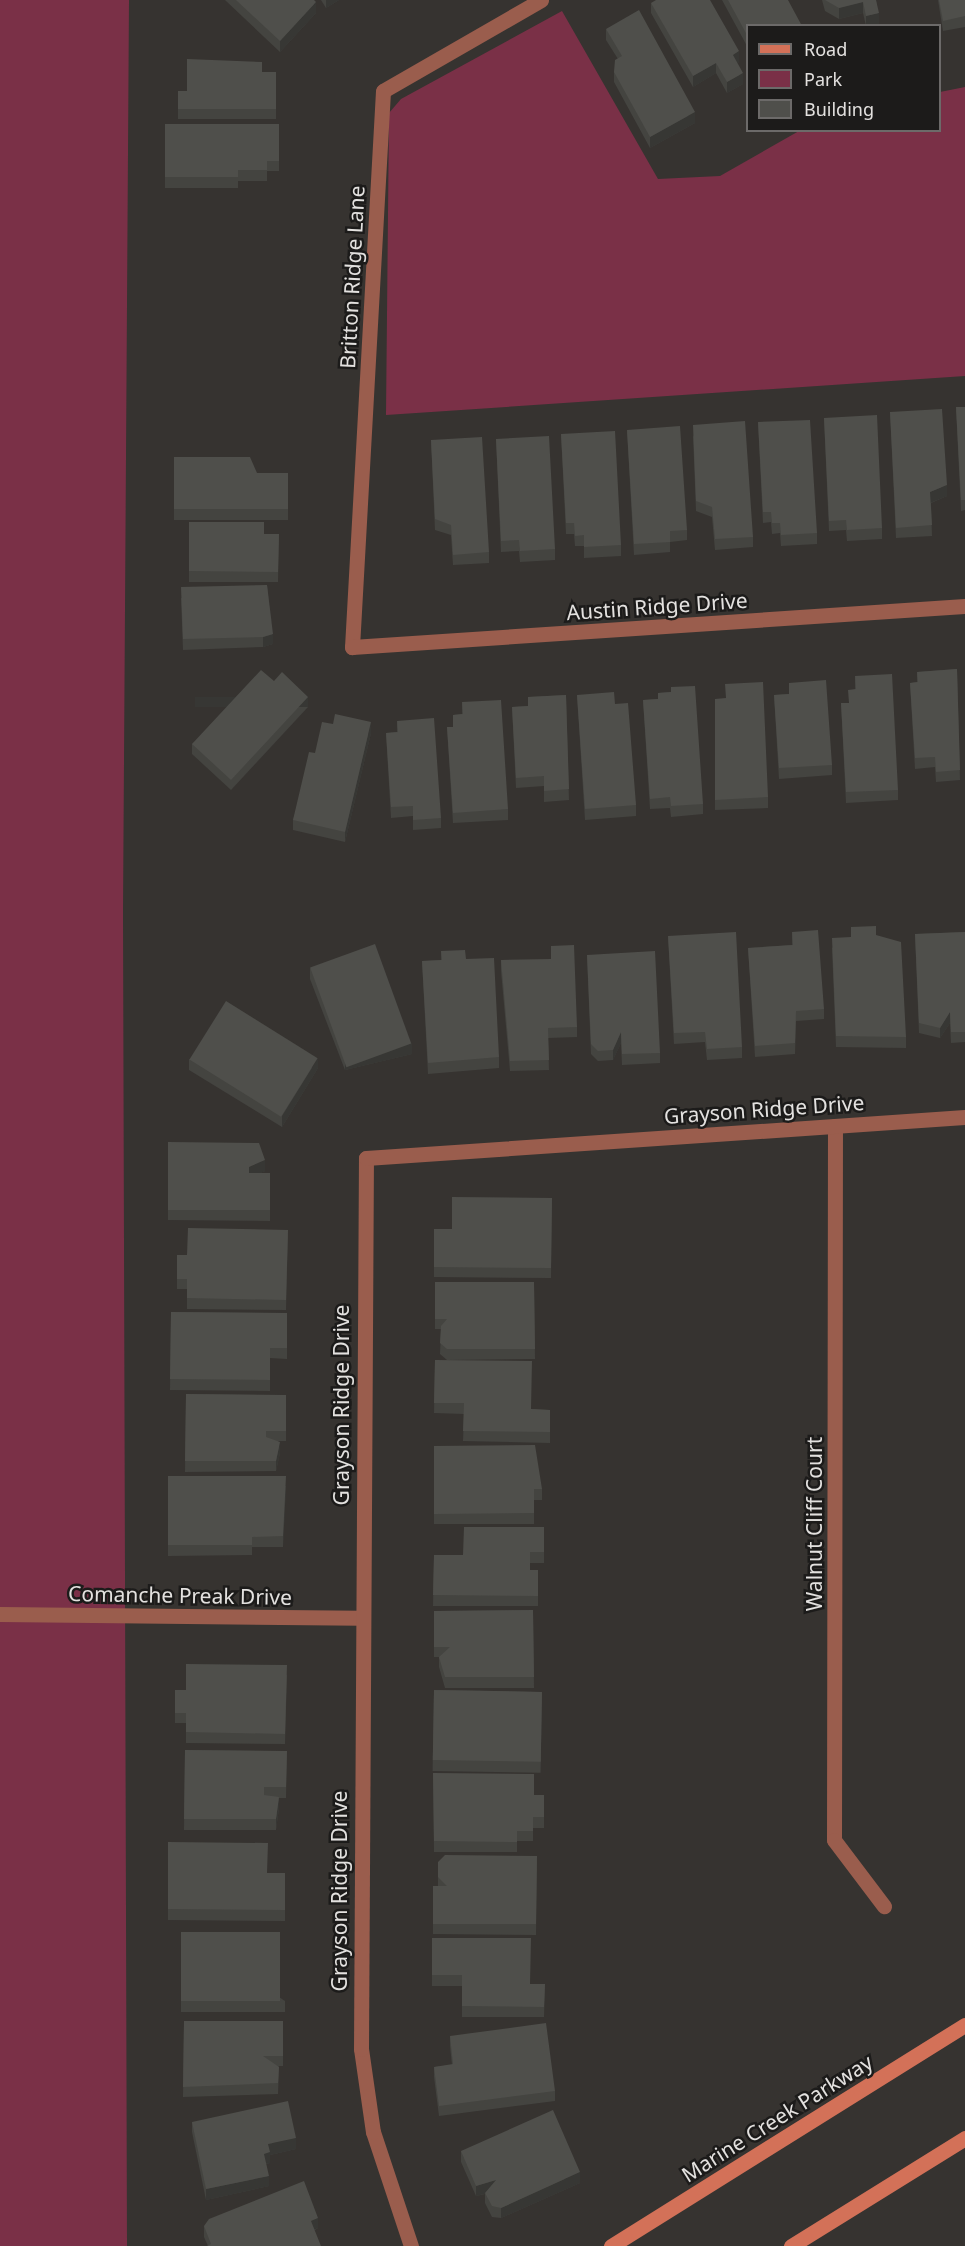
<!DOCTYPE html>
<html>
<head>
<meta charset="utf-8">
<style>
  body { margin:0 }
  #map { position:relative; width:965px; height:2246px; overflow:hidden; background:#363330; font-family:"Noto Sans",sans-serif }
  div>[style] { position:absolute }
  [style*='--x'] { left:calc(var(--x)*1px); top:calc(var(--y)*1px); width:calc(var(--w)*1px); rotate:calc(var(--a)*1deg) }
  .green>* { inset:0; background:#7a3047 }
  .minor>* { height:15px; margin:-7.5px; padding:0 7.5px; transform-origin:7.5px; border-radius:7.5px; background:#9a5d4d }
  .secondary>* { height:15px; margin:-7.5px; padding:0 7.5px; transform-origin:7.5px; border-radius:7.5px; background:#d37158 }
  .wall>* { inset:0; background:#444440; transform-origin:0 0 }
  .shaded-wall>* { inset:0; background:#373734; transform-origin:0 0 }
  .building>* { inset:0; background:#4f4f4b; transform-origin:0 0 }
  span { translate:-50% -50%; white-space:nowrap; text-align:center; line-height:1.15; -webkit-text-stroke:5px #1c1b1a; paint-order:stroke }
  .street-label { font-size:21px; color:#e3e1df }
  .legend { position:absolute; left:746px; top:24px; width:195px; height:108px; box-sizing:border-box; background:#1c1b1a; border:2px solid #6c6a69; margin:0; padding:8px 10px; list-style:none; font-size:18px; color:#e3e1df }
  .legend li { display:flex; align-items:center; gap:12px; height:30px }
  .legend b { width:30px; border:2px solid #6c6a69 }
</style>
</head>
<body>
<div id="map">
  <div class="green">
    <i style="clip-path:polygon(0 0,129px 0,123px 913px,127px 2246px,0 2246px)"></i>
    <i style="clip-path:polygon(562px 11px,658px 179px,720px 176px,799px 131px,940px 130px,940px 92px,965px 87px,965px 376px,386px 415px,389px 113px,401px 99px)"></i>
  </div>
  <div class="minor">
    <i style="--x:541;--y:0;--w:182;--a:150.1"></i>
    <i style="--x:383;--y:91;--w:557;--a:93.19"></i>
    <i style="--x:352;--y:647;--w:614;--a:-3.83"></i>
    <i style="--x:835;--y:1126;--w:714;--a:90.08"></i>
    <i style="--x:834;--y:1840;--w:83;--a:52.9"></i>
    <i style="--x:0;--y:1614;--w:360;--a:0.6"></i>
    <i style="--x:411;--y:2246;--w:120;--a:-108.4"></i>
    <i style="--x:373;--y:2132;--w:84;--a:-98.2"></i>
    <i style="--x:361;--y:2049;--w:891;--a:-89.68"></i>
    <i style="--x:366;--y:1158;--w:600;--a:-3.92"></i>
  </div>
  <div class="secondary">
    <i style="--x:611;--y:2246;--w:417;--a:-32"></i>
    <i style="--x:791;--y:2246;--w:205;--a:-31.8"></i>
  </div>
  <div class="wall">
    <i style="clip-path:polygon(225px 0,314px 0,316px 13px,280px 52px)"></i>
    <i style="clip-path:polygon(321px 0,339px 0,326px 8px)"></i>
    <i style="clip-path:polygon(722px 0,788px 0,747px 26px,747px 46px)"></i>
    <i style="clip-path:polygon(822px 0,876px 0,879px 24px,873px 26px,866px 26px,863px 13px,839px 19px,825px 11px)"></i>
    <i style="clip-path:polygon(938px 0,965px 0,965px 27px,943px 31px)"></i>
    <i style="clip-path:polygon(651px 3px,739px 62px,737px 63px,743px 84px,727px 93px,716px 73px,693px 87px,651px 13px)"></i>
    <i style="clip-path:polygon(606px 29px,695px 123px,650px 148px,614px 82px,614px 72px,618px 59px,606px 40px)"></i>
    <i style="clip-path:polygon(262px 72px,276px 72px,276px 119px,178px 119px,178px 91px,187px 91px)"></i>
    <i style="clip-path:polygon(165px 124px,279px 124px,279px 171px,267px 171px,267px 181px,238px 181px,238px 188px,165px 188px)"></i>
    <i style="clip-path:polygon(956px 407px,965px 407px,965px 510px,961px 511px)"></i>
    <i style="clip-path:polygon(890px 412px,947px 496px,931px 503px,932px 536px,896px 538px)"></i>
    <i style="clip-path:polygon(824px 418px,882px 528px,882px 539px,847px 541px,846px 530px,829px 531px)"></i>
    <i style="clip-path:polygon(758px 422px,817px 533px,817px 544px,781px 546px,780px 533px,772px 534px,771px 522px,763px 523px)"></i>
    <i style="clip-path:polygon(627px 430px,687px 530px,687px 540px,670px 542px,670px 552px,634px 555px)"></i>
    <i style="clip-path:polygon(561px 434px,621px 545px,621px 556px,584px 558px,584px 546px,575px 546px,574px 534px,566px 534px)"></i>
    <i style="clip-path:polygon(693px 435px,753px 537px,753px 547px,715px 550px,712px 517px,696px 511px)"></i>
    <i style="clip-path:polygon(496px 439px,555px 549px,555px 560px,520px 562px,519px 551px,501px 552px)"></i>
    <i style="clip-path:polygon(431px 440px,489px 552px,489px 563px,453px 565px,451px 535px,435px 530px)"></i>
    <i style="clip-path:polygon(174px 457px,257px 473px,288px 473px,288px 520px,174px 520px)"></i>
    <i style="clip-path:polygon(189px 522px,264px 534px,279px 534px,278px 582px,189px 582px)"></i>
    <i style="clip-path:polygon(267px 585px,273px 644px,263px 647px,183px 650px,181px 598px)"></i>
    <i style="clip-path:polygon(957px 669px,960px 780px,936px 782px,935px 767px,915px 769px,910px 683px,917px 682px,917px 672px)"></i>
    <i style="clip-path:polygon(855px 676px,898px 790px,898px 800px,846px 803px,841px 703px,849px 703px,855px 689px)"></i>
    <i style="clip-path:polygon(274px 681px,308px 707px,231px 790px,192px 754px,192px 744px)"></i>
    <i style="clip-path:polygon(789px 683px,832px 765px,832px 775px,779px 779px,774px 695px,789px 694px)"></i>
    <i style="clip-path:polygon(671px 687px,703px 804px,703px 814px,671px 817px,670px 808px,650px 809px,643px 700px,658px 699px,658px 693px,671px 692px)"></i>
    <i style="clip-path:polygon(566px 695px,569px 800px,544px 802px,544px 786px,516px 788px,512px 707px,528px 706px,528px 697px)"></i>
    <i style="clip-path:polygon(577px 695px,615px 704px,636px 805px,636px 816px,585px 820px)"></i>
    <i style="clip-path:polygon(715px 699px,768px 797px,768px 808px,715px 810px)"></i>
    <i style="clip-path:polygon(462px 702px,508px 809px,508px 820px,453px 823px,447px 727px,453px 727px,453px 715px,462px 714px)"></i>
    <i style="clip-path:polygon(397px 721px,441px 818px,441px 828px,413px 830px,413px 816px,391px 818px,386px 733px,397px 732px)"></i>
    <i style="clip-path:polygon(371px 733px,345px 842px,293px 830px,293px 820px,315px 753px)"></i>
    <i style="clip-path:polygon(851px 927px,876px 935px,906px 1037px,906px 1048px,836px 1047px,832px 948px,851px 937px)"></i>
    <i style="clip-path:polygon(792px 932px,824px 1009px,824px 1019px,796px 1021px,795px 1054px,755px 1057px,748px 948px,792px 945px)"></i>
    <i style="clip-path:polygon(965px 932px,965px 1042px,951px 1043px,950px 1023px,940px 1038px,919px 1033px,915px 934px)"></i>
    <i style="clip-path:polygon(668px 936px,742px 1047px,742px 1058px,707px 1060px,705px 1042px,674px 1044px)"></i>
    <i style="clip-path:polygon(441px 951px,466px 959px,499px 1057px,499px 1068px,428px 1074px,422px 961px,441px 960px)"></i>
    <i style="clip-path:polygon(587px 955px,660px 1053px,660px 1063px,622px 1065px,621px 1043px,613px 1060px,598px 1061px,591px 1054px)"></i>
    <i style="clip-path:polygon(501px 960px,577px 1027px,577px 1037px,548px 1038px,549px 1070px,510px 1071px,501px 971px)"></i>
    <i style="clip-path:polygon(310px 968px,412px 1054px,345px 1070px,310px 979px)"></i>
    <i style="clip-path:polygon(189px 1059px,318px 1068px,282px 1127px,189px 1070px)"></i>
    <i style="clip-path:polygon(168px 1142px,265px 1171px,260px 1173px,270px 1173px,270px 1221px,168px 1220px)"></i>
    <i style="clip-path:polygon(552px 1198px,551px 1278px,434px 1277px,434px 1229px,452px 1229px)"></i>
    <i style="clip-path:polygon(288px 1230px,286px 1310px,187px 1309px,187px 1289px,177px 1289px,177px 1255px,187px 1255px)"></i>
    <i style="clip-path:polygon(435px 1282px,534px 1282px,535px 1359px,447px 1360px,440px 1354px,441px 1329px,435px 1329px)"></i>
    <i style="clip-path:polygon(171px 1312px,287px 1313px,287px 1359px,270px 1358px,270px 1391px,170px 1390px)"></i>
    <i style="clip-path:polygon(435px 1360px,531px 1409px,550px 1410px,550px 1443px,463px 1441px,464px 1414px,434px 1413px)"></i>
    <i style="clip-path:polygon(186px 1394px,286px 1395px,286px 1441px,278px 1441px,280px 1453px,276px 1471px,185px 1472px)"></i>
    <i style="clip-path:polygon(434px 1446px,542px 1489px,542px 1500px,534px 1500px,534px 1524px,434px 1524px)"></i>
    <i style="clip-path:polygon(168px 1476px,286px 1486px,283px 1547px,252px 1547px,252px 1555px,168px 1556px)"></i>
    <i style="clip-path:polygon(544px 1527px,544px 1563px,530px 1563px,530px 1570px,538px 1570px,538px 1606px,433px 1606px,434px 1555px,463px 1555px)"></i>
    <i style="clip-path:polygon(533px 1610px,534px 1688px,445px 1688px,439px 1667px,439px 1657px,434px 1657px,434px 1611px)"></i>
    <i style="clip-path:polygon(287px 1675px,285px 1744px,186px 1743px,186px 1723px,175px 1723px,175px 1690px,186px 1690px)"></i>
    <i style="left:434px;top:1690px;width:108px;height:81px;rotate:1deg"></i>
    <i style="clip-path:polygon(185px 1750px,287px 1751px,286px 1798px,279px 1798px,279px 1808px,276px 1830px,184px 1830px)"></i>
    <i style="clip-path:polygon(433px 1773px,534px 1795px,544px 1795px,544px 1828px,533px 1828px,533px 1841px,517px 1841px,517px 1852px,434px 1852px)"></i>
    <i style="clip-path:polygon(168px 1842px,267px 1873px,285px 1873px,285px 1921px,168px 1920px)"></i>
    <i style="clip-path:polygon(537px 1856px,536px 1935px,433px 1934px,433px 1886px,438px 1886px,438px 1862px)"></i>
    <i style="clip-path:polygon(181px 1932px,285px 2001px,285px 2012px,181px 2012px)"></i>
    <i style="clip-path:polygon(432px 1938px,530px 1984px,545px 1984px,544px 2017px,462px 2017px,462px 1986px,432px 1986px)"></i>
    <i style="clip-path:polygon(184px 2021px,283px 2021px,283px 2066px,278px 2066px,279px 2067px,278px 2094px,183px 2097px)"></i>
    <i style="clip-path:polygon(450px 2036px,555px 2091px,555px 2101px,439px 2116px,434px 2077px,434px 2067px,452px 2065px,450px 2046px)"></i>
    <i style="clip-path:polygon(192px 2122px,296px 2149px,270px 2155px,270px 2163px,266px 2164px,269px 2186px,206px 2200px,192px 2132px)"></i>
    <i style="clip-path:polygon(461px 2151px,580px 2183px,501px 2218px,492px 2217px,485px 2203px,485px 2194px,476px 2196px,461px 2162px)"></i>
    <i style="clip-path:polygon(204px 2226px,318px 2228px,315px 2230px,208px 2246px,204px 2237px)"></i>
  </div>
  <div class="shaded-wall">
    <i style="clip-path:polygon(326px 0,339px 0,326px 8px)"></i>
    <i style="clip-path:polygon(316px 2px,316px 13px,280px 52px,280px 41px)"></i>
    <i style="clip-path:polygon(863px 2px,863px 13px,839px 19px,839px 8px)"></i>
    <i style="clip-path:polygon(879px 13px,879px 24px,873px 26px,866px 26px,866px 16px)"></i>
    <i style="clip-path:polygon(739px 51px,739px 62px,733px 66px,733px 55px)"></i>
    <i style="clip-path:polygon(716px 63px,716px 73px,693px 87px,693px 76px)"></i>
    <i style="clip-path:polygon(743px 73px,743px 84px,727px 93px,727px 82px)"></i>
    <i style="clip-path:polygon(695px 112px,695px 123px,650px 148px,650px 137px)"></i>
    <i style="clip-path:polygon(947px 485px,947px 496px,930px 503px,930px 492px)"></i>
    <i style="clip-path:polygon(273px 634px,273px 644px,263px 647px,263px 637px)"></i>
    <i style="left:308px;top:697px;width:10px;height:113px;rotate:90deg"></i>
    <i style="clip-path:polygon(371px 722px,371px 733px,345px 842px,345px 832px)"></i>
    <i style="clip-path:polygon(950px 1012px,950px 1023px,940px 1038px,940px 1028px)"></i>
    <i style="clip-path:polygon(621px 1032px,621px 1043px,613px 1060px,613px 1050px)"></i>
    <i style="clip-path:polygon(412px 1043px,412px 1054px,345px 1070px,345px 1060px)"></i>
    <i style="clip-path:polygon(318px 1058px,318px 1068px,282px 1127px,282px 1116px)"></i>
    <i style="clip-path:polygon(265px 1160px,265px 1171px,249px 1178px,249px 1167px)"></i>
    <i style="clip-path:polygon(280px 1442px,280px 1453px,276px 1471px,276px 1461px)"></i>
    <i style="clip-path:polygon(286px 1476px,286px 1486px,283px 1547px,283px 1536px)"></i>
    <i style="clip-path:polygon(279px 1797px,279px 1808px,276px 1830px,276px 1819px)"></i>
    <i style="clip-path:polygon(296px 2138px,296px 2149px,270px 2155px,270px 2163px,264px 2164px,264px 2154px,268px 2144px)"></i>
    <i style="clip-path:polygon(580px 2172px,580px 2183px,501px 2218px,501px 2208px)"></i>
    <i style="clip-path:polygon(269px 2176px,269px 2186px,206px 2200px,206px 2189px)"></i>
    <i style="clip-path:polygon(496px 2180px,496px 2191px,476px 2196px,476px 2186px)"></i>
    <i style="clip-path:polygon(318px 2218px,318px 2228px,311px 2231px,311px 2221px)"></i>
  </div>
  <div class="building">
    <i style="clip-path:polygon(236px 0,314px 0,316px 2px,280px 41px)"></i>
    <i style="clip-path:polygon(656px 0,710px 0,739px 51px,733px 55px,743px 73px,727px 82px,716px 63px,693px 76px,651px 3px)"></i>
    <i style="clip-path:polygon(728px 0,788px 0,802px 26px,747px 26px,747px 35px)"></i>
    <i style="clip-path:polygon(825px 0,876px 0,879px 13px,866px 16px,863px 2px,839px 8px)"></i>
    <i style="clip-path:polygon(939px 0,965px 0,965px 16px,943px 21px)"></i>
    <i style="clip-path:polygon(639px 10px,695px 112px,650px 137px,614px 72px,615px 60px,622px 56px,606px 29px)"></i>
    <i style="clip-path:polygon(187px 59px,262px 62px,262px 72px,276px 72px,276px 109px,178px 109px,178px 91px,187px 91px)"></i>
    <i style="clip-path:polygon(165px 124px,279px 124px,279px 161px,267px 161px,267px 170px,238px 170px,238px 177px,165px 177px)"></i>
    <i style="clip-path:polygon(956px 407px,965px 407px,965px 500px,961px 500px)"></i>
    <i style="clip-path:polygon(942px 409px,947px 485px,930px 492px,932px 525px,896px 528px,890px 412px)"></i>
    <i style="clip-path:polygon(877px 415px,882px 528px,847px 530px,846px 520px,829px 521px,824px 418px)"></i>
    <i style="clip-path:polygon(810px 420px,817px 533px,781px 535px,780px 523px,772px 523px,771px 512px,763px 512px,758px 422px)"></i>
    <i style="clip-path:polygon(745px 421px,753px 537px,715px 539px,712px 507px,696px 501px,693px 425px)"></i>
    <i style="clip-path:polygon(680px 426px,687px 530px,670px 531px,670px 542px,634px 544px,627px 430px)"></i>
    <i style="clip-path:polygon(615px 431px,621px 545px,584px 547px,584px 535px,575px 536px,574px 523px,566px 523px,561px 434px)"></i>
    <i style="clip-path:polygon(549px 436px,555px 549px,520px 551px,519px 540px,501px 541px,496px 439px)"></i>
    <i style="clip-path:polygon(482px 437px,489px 552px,453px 555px,451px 525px,435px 519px,431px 440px)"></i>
    <i style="clip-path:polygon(174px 457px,250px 457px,257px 473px,288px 473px,288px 509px,174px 509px)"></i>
    <i style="clip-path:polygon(189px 522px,264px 522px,264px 534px,279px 534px,278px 572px,189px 571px)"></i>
    <i style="clip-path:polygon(267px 585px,273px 634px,263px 637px,183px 639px,181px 587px)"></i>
    <i style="clip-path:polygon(957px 669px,960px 770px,936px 772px,935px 757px,915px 758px,910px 683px,918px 682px,917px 672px)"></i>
    <i style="clip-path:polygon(261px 670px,274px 681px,282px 672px,308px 697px,231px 780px,192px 744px)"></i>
    <i style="clip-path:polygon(892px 674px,898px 790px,846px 792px,841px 703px,849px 703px,848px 690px,856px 689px,855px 676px)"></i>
    <i style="clip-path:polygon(826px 680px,832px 765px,779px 768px,774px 695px,789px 694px,789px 683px)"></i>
    <i style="clip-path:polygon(763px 682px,768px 797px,715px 800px,715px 699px,726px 698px,725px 684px)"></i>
    <i style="clip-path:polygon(695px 686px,703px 804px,671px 806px,670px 797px,650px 799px,643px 700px,658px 699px,658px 693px,671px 692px,671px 687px)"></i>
    <i style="clip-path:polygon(614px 692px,615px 704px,628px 703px,636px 805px,585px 809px,577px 695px)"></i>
    <i style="clip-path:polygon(566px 695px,569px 789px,544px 791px,544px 776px,516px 778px,512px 707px,528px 706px,528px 697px)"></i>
    <i style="clip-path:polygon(501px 700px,508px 809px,453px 813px,447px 727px,453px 727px,453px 715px,463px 714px,462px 702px)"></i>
    <i style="clip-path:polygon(335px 714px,371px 722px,345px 832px,293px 820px,309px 752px,315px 753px,322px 722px,333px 724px)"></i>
    <i style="clip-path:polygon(434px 718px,441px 818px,413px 820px,413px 806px,391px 807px,386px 733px,398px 732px,397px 721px)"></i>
    <i style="clip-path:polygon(876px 926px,876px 935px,901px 942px,906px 1037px,836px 1036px,832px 938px,851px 937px,851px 927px)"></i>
    <i style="clip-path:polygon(818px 930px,824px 1009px,796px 1011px,795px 1043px,755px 1046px,748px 948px,793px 945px,792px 932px)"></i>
    <i style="clip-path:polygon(736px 932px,742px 1047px,707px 1049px,705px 1032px,674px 1033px,668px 936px)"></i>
    <i style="clip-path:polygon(965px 932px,965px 1032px,951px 1032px,950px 1012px,940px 1028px,919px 1023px,915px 934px)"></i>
    <i style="left:375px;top:944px;width:106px;height:69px;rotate:70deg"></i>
    <i style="clip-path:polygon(574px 945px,577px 1027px,548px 1028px,549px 1060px,510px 1061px,501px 960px,551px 959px,551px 946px)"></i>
    <i style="clip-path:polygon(465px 950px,466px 959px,494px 958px,499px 1057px,428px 1063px,422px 961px,442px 960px,441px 951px)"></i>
    <i style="clip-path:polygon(655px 951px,660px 1053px,622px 1054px,621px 1032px,613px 1050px,598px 1051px,591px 1044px,587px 955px)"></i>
    <i style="left:226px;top:1001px;width:108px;height:69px;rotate:32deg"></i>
    <i style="clip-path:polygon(168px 1142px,259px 1143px,265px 1160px,249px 1167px,249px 1173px,270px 1173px,270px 1210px,168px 1210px)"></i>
    <i style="clip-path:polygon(452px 1197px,552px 1198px,551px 1268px,434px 1267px,434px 1229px,452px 1229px)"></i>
    <i style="clip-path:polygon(188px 1228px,288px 1230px,286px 1300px,187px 1298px,187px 1279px,177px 1279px,177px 1255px,187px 1255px)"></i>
    <i style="clip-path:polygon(435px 1282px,534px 1282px,535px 1349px,447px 1349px,440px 1343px,441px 1326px,447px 1319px,435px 1319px)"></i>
    <i style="clip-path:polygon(171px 1312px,287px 1313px,287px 1348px,270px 1348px,270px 1380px,170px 1379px)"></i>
    <i style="clip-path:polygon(435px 1360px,532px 1361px,531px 1409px,550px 1410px,550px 1432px,463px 1431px,464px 1403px,434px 1403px)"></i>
    <i style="clip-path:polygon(186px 1394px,286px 1395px,286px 1431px,266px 1431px,266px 1437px,280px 1442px,276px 1461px,185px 1461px)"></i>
    <i style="clip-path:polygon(535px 1445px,542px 1489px,534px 1489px,534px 1513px,434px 1514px,434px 1446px)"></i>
    <i style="clip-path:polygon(168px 1476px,286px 1476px,283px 1536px,252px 1537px,252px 1545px,168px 1545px)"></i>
    <i style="clip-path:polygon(464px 1527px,544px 1527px,544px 1552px,530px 1552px,530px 1570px,538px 1570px,538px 1596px,433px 1595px,434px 1555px,463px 1555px)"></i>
    <i style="clip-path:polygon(533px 1610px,534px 1677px,445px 1677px,439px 1657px,450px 1647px,434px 1647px,434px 1611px)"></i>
    <i style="clip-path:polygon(186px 1664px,287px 1665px,285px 1734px,186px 1732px,186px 1713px,175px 1713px,175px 1690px,186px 1690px)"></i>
    <i style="left:434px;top:1690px;width:108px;height:70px;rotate:1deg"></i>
    <i style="clip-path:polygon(185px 1750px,287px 1751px,286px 1787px,264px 1787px,264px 1795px,279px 1797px,276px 1819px,184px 1819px)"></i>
    <i style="clip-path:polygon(433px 1773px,534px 1774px,534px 1795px,544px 1795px,544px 1817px,533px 1817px,533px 1831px,517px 1831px,517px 1842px,434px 1841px)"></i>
    <i style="clip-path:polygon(168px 1842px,268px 1843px,267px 1873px,285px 1873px,285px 1910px,168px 1909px)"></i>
    <i style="clip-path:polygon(445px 1855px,537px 1856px,536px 1924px,433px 1924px,433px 1886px,447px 1886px,438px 1877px,438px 1862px)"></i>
    <i style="left:181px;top:1932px;width:99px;height:69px"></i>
    <i style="clip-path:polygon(432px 1938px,531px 1938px,530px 1984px,545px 1984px,544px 2007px,462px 2006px,462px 1975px,432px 1975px)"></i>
    <i style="clip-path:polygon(184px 2021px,283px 2021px,283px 2056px,263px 2056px,279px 2067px,278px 2083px,183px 2087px)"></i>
    <i style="clip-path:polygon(546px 2023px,555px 2091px,439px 2106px,434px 2067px,453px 2064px,450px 2036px)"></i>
    <i style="clip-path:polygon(288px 2101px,296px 2138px,268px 2144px,270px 2152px,264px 2154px,269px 2176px,206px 2189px,192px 2122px)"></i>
    <i style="clip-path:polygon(553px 2110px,580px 2172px,501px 2208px,492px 2206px,485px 2193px,496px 2180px,476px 2186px,461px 2151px)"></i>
    <i style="clip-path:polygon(304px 2181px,318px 2218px,311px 2221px,321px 2246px,207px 2246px,211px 2244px,204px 2226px,209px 2219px)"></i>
  </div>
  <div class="street-label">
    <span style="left:352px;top:277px;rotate:-87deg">Britton Ridge Lane</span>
    <span style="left:657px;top:606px;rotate:-4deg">Austin Ridge Drive</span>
    <span style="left:764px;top:1109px;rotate:-4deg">Grayson Ridge Drive</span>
    <span style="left:341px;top:1405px;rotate:-90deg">Grayson Ridge Drive</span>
    <span style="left:814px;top:1524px;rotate:-90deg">Walnut Cliff Court</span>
    <span style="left:180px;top:1595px;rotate:1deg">Comanche Preak Drive</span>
    <span style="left:339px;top:1891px;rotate:-90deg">Grayson Ridge Drive</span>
    <span style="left:777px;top:2118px;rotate:-32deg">Marine Creek Parkway</span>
  </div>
  <ul class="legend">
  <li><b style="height:8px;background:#d37158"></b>Road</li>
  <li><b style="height:16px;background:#7a3047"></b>Park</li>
  <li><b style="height:16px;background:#4f4f4b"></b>Building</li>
  </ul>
</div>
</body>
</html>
